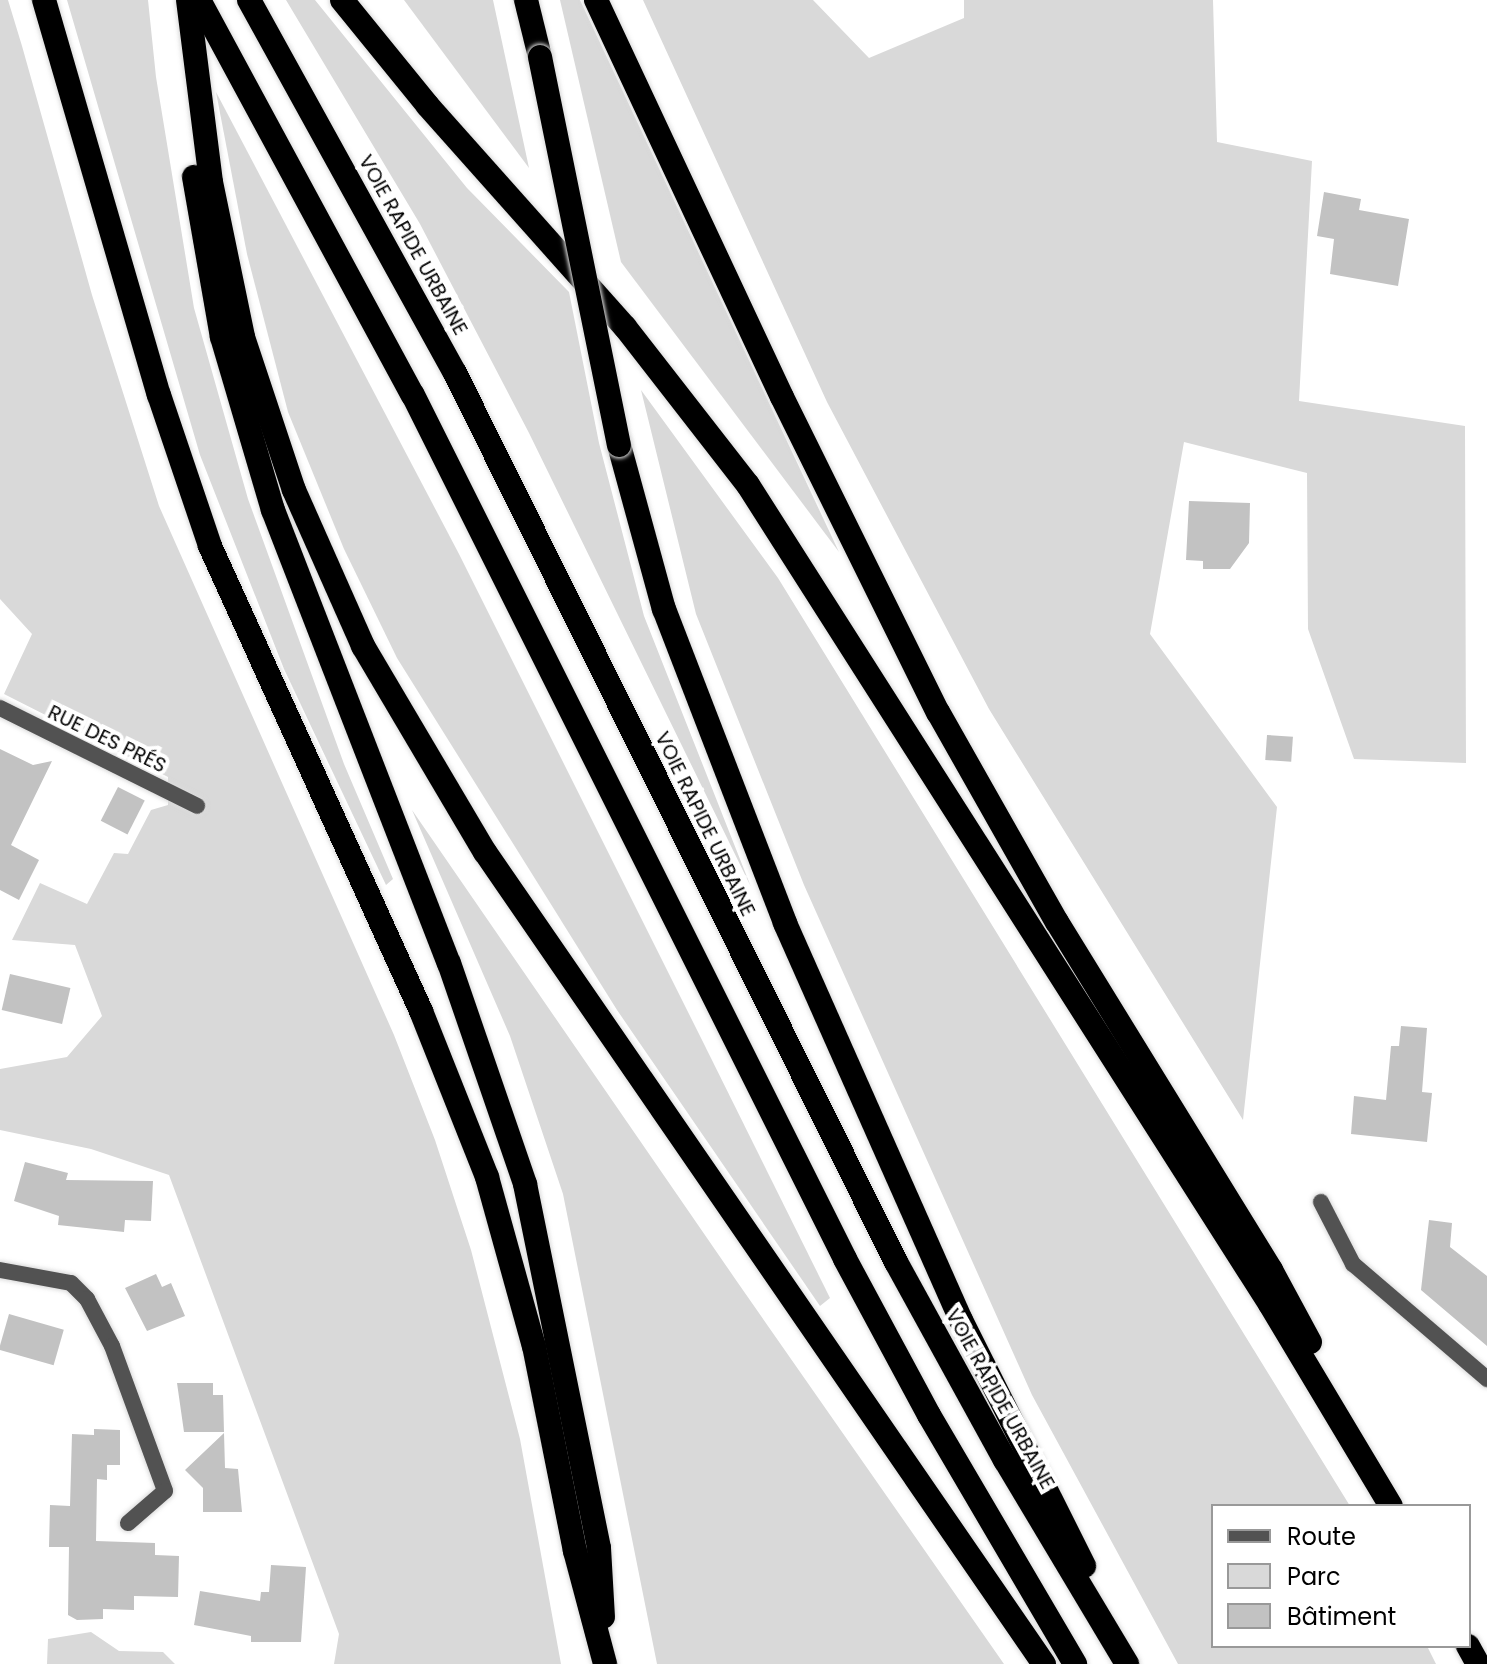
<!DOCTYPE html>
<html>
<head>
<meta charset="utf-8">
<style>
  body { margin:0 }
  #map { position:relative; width:1487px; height:1664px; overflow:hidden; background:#fff; font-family:Poppins,sans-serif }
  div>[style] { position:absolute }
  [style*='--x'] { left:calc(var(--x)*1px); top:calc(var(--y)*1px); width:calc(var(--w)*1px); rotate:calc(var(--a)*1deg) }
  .green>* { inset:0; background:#d9d9d9 }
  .building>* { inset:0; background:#c2c2c2; transform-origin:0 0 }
  .roads { filter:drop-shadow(0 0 2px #dbdbdb) drop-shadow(0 0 2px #dbdbdb) }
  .street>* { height:16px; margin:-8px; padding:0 8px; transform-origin:8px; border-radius:8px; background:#525252 }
  .highway>* { height:24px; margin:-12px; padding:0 12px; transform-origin:12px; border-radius:12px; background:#000 }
  .bridges { filter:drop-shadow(0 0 2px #dbdbdb) drop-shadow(0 0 2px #dbdbdb) }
  .highway-bridge>* { height:24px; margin:-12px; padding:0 12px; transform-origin:12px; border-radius:12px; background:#000 }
  span { translate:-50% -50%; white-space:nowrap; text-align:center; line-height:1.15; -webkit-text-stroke:8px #fff; paint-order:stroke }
  .street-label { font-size:20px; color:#000 }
  .legend { position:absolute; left:1211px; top:1504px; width:260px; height:144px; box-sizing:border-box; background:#fff; border:2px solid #999; margin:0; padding:10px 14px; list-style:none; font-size:24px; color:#000 }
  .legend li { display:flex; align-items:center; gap:16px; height:40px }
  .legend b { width:40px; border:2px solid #999 }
</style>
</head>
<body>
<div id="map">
  <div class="green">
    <i style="clip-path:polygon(0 0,8px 0,22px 46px,92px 295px,159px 506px,394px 1035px,435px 1140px,471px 1250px,520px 1439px,561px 1664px,334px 1664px,339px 1634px,169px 1175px,91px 1149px,0 1130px,0 1069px,67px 1057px,102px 1016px,75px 945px,12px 940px,40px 883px,87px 904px,114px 853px,128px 854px,151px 810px,168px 805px,168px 777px,4px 694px,32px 634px,0 599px)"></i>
    <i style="clip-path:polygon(67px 0,148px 0,156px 77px,194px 308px,248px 499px,344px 764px,393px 879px,386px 885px,284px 669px,200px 455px)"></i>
    <i style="clip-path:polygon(286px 0,315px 0,467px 188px,569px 292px,599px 443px,644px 616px,751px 887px,529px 433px,420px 224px)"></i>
    <i style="clip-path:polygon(404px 0,493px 0,529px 168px)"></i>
    <i style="clip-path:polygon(560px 0,580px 0,839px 552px,621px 262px)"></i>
    <i style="clip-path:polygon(643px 0,813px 0,869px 58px,964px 18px,964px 0,1213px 0,1217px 142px,1312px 161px,1299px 401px,1465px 426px,1466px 763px,1354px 759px,1308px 629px,1307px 473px,1184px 442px,1150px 634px,1277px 807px,1243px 1120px,989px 709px,827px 402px)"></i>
    <i style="clip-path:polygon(216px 92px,459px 554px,702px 1040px,830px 1298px,820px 1306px,617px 1010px,397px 658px,344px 549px,288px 412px,247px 254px)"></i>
    <i style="clip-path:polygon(641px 390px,778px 578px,1350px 1506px,1213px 1506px,1213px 1646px,1427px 1646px,1436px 1664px,1178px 1664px,1032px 1395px,804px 885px,696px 614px)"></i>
    <i style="clip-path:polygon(412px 810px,738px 1283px,1004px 1664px,657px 1664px,563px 1194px,510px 1036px)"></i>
    <i style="clip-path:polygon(91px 1632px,119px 1651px,163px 1652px,175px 1664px,47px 1664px,48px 1639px)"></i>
  </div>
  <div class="building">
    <i style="clip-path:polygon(1324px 192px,1361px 199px,1359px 210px,1409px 219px,1398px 286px,1330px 274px,1334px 239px,1317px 236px)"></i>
    <i style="clip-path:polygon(1189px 501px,1250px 503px,1249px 543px,1230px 569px,1203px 569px,1203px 561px,1186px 560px)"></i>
    <i style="left:1267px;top:735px;width:26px;height:25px;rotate:4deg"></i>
    <i style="clip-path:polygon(0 749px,33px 765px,52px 761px,11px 845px,39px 860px,19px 900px,0 890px)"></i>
    <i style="left:118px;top:787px;width:30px;height:38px;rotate:27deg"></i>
    <i style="left:10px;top:974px;width:62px;height:37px;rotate:13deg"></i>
    <i style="clip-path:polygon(1401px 1026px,1427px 1028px,1422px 1092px,1432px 1093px,1427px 1142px,1351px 1134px,1354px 1096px,1386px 1100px,1391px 1046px,1399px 1046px)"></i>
    <i style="clip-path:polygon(25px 1162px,68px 1173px,66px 1180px,153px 1181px,151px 1221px,125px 1220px,124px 1232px,58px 1225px,59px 1216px,14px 1201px)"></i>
    <i style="clip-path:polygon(1429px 1220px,1452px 1223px,1450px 1247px,1487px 1276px,1487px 1346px,1421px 1290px)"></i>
    <i style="clip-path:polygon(156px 1274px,162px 1287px,171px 1283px,185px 1316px,147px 1331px,125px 1288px)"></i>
    <i style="left:9px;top:1314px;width:57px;height:37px;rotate:16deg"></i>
    <i style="clip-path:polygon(177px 1383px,213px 1383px,213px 1395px,223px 1395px,224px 1432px,184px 1432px)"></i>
    <i style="clip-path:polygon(94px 1429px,120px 1430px,120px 1465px,107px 1465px,107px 1480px,97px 1479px,96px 1541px,155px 1543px,155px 1555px,179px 1556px,178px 1597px,134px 1596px,134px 1610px,103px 1609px,103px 1619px,77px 1620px,68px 1615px,69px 1547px,49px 1547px,50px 1505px,70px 1506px,72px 1434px,94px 1435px)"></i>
    <i style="clip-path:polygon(224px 1433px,225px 1468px,238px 1469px,242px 1512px,203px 1512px,203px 1488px,185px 1470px)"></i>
    <i style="clip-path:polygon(271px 1565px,306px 1567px,301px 1642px,251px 1642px,251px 1636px,194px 1625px,200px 1591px,260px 1601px,261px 1592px,269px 1592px)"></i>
  </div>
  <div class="roads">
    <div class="street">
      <i style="--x:0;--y:708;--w:220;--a:26.4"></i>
      <i style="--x:1321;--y:1202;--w:70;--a:62.7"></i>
      <i style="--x:1353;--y:1264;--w:177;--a:40.6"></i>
      <i style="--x:0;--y:1270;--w:72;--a:10.4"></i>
      <i style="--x:71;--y:1283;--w:23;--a:45"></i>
      <i style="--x:87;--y:1299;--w:53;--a:62"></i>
      <i style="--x:112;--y:1346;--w:154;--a:69.9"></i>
      <i style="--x:165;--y:1491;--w:49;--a:139.1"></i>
    </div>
    <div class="highway">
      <i style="--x:44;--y:0;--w:411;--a:73.8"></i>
      <i style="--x:159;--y:395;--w:159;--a:71.3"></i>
      <i style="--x:210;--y:546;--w:511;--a:65.59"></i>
      <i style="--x:421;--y:1011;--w:179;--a:68.3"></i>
      <i style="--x:487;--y:1177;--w:175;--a:74.5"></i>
      <i style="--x:534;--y:1346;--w:209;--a:78.7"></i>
      <i style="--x:575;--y:1551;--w:117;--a:75.1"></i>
      <i style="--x:188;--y:0;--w:183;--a:82.8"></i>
      <i style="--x:211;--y:182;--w:158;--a:78.3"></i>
      <i style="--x:243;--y:337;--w:161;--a:71.6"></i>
      <i style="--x:294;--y:490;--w:171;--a:66.1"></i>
      <i style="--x:363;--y:646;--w:239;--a:59.4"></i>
      <i style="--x:485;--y:852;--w:986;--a:55.46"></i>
      <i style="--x:199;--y:0;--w:449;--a:61.6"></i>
      <i style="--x:413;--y:395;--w:966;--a:63.43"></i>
      <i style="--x:845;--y:1259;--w:177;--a:61.7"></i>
      <i style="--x:929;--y:1415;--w:289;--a:59.6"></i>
      <i style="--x:249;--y:0;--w:426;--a:61.1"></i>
      <i style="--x:455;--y:373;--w:992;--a:63.62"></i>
      <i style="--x:896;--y:1262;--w:226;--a:61.2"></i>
      <i style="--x:1005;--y:1460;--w:238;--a:59.1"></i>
      <i style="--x:342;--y:0;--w:136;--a:50.9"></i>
      <i style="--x:428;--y:106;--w:296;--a:48.3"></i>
      <i style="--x:625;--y:327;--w:200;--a:52.1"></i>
      <i style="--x:748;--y:485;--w:971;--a:57.49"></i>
      <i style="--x:1270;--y:1304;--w:235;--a:59.1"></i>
      <i style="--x:526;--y:0;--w:59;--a:76.2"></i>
      <i style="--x:596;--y:0;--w:438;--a:64.9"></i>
      <i style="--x:782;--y:397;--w:352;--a:63.7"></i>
      <i style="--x:938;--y:712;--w:241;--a:60.5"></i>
      <i style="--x:1057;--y:922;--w:409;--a:58.4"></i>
      <i style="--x:1271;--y:1270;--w:82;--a:61.6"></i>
      <i style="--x:194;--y:177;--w:162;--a:80.1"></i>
      <i style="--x:222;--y:337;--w:180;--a:73.6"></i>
      <i style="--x:273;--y:510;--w:486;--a:68.8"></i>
      <i style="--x:449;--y:963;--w:234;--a:71"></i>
      <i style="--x:525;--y:1184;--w:371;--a:78.5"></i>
      <i style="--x:599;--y:1548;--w:69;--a:86.7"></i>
      <i style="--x:619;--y:445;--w:170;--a:74.7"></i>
      <i style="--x:664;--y:609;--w:337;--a:68.9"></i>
      <i style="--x:785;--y:923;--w:434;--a:66.1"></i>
      <i style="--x:961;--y:1320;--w:275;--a:63.4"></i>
      <i style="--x:1468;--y:1646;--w:21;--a:61"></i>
    </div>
  </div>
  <div class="bridges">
    <div class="highway-bridge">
      <i style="--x:540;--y:57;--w:396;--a:78.5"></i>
    </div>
  </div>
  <div class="street-label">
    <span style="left:413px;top:245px;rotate:61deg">VOIE RAPIDE URBAINE</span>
    <span style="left:107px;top:739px;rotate:26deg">RUE DES PRÉS</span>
    <span style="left:705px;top:824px;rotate:64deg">VOIE RAPIDE URBAINE</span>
    <span style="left:1000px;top:1399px;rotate:61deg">VOIE RAPIDE URBAINE</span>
  </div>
  <ul class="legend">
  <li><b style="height:10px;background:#525252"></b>Route</li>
  <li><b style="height:22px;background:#d9d9d9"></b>Parc</li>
  <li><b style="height:22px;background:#c2c2c2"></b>Bâtiment</li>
  </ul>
</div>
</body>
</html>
